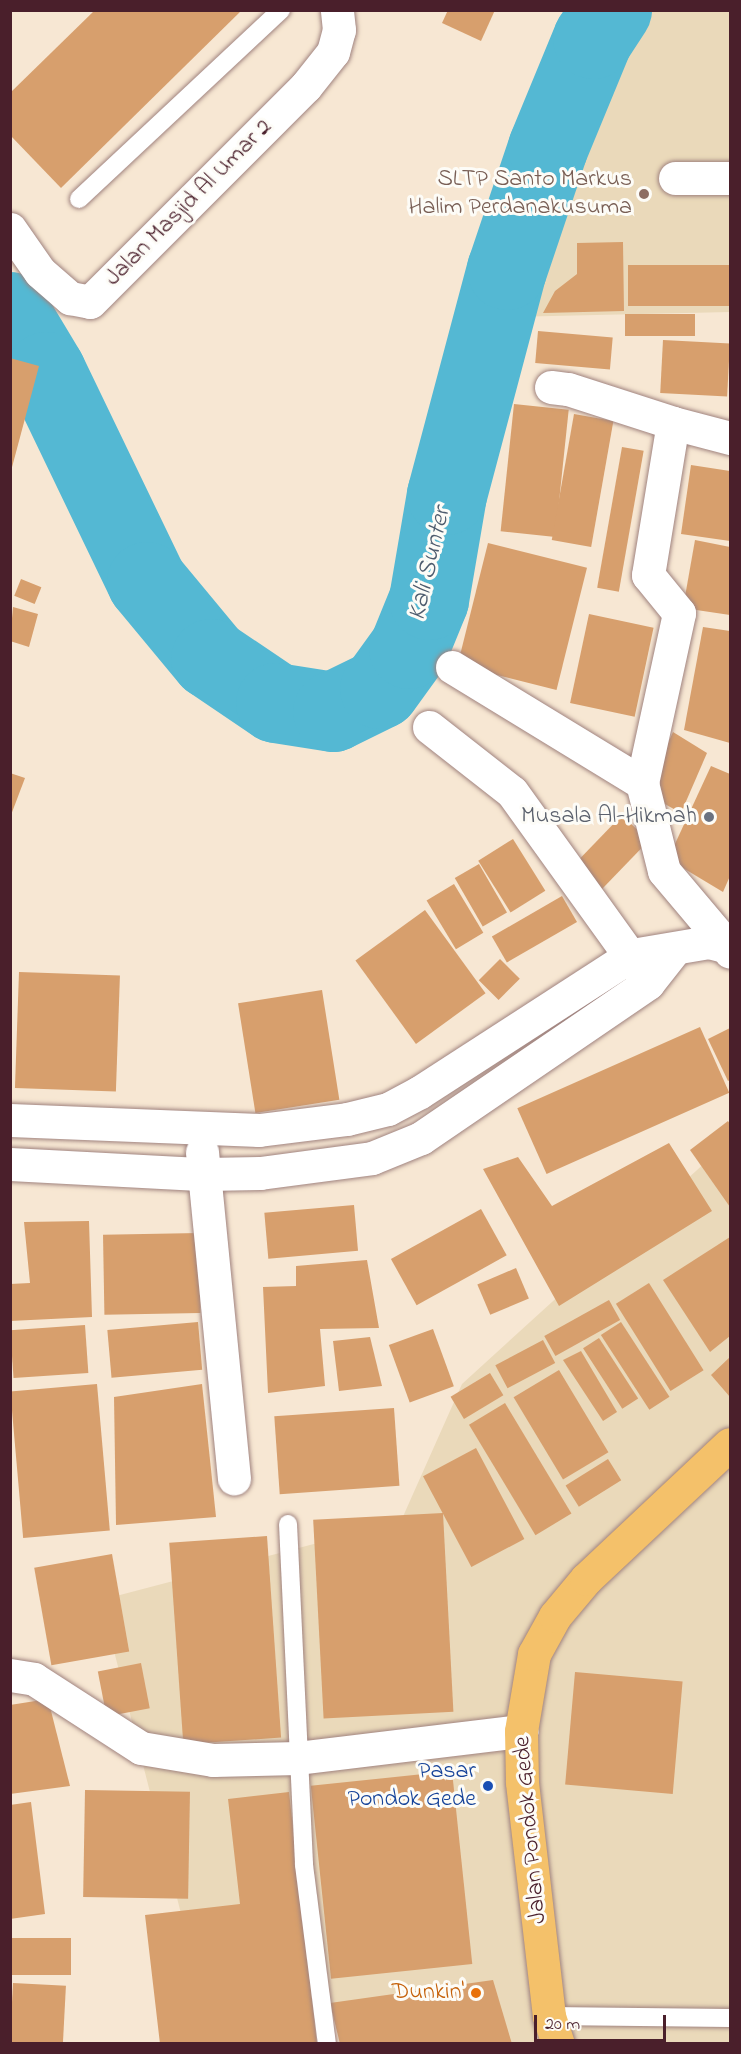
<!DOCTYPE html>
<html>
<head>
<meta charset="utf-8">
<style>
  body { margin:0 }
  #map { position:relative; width:741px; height:2054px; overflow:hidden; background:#f7e7d3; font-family:"Indie Flower",sans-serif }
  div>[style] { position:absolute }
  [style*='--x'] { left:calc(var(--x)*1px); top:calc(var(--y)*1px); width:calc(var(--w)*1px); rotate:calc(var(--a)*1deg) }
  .built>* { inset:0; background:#ead9ba }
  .river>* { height:80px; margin:-40px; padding:0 40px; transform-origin:40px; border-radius:40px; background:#54b8d3 }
  .building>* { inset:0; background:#d79f6d; transform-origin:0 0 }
  .roads { filter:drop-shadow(0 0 2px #a0837f) drop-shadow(0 0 2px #a0837f) }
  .service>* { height:18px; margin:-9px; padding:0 9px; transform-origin:9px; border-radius:9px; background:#fff }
  .minor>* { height:33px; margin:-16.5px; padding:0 16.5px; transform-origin:16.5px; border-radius:16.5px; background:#fff }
  .primary>* { height:33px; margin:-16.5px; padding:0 16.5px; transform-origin:16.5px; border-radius:16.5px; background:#f4c16a }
  .dots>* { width:16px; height:16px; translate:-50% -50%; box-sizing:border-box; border:3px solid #fdfcf7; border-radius:50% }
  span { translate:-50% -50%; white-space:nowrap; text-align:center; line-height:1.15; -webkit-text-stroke:6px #fdfcf7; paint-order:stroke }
  .education-label { font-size:24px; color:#785e54 }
  .right { translate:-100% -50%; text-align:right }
  .street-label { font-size:24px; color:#4a1f2b }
  .worship-label { font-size:24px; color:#5b616d }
  .transit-label { font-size:24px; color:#164399 }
  .food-label { font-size:24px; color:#c56008 }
  .water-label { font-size:26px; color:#4e5c6e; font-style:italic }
  .frame { position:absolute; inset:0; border:12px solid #4a1f2b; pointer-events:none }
  .scale { position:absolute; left:534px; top:2015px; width:132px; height:27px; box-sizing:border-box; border:3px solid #4a1f2b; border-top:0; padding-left:8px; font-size:18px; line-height:21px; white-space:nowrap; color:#4a1f2b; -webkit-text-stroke:4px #fdfcf7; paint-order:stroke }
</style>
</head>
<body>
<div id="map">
  <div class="built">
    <i style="clip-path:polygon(650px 11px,730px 11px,730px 312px,508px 317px,605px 77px)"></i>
    <i style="clip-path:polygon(730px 1140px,730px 2043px,416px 2043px,403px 1998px,231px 2043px,214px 2043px,101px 1600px,401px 1521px,462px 1384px)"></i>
  </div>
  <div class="river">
    <i style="--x:10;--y:312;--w:70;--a:59"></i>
    <i style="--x:46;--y:372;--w:233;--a:64.3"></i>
    <i style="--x:147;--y:582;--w:100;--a:50.3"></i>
    <i style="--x:211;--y:659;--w:78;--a:34.1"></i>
    <i style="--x:276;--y:703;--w:58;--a:9"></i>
    <i style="--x:333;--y:712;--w:52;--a:-26.1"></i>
    <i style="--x:380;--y:689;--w:49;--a:-54.1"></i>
    <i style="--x:409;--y:649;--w:53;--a:-67.8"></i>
    <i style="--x:429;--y:600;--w:107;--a:-80.3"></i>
    <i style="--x:447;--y:495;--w:233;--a:-75.1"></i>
    <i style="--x:507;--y:270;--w:129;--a:-71.4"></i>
    <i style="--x:548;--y:148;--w:118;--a:-67.6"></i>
    <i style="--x:593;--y:39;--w:35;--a:-57"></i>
  </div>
  <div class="building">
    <i style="clip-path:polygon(95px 10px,242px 10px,61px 188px,10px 135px,10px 93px)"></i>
    <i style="clip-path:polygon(448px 10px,495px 10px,481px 41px,442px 23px)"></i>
    <i style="clip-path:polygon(623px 242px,624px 311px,543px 313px,555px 291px,577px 274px,577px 243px)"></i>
    <i style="left:730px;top:265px;width:41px;height:102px;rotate:90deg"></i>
    <i style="left:695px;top:314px;width:22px;height:70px;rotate:90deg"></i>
    <i style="left:538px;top:331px;width:75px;height:32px;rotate:5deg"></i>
    <i style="left:663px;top:340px;width:67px;height:53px;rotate:3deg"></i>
    <i style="clip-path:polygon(10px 358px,39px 366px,11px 471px,10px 471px)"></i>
    <i style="left:514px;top:404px;width:55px;height:128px;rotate:6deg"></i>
    <i style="left:574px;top:414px;width:40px;height:128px;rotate:10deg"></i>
    <i style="left:622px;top:447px;width:22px;height:143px;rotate:10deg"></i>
    <i style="clip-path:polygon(691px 465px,730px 471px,730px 541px,681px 534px)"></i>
    <i style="clip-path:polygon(695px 540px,730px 547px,730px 615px,683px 608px)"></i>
    <i style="left:488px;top:543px;width:102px;height:126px;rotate:14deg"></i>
    <i style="left:21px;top:579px;width:22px;height:18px;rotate:22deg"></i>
    <i style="clip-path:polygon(13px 607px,38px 614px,29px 647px,10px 641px)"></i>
    <i style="left:589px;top:614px;width:66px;height:91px;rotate:12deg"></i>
    <i style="clip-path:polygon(703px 627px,730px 631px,730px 743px,684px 730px)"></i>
    <i style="clip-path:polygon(673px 732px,707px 753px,681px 813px,645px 793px)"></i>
    <i style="clip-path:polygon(711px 766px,730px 774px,730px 876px,723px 892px,668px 859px)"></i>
    <i style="clip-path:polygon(10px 773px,25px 778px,11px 815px,10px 815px)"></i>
    <i style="left:622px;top:815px;width:37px;height:74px;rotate:44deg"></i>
    <i style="left:513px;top:839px;width:61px;height:41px;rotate:58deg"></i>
    <i style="left:479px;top:864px;width:56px;height:28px;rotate:60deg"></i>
    <i style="left:454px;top:884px;width:57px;height:32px;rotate:59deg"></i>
    <i style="left:562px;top:896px;width:30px;height:81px;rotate:60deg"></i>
    <i style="left:425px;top:910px;width:103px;height:86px;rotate:54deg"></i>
    <i style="left:500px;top:959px;width:28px;height:30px;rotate:45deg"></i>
    <i style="left:19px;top:972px;width:101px;height:116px;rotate:2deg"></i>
    <i style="left:322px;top:990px;width:111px;height:85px;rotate:81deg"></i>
    <i style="left:700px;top:1027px;width:72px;height:200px;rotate:66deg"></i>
    <i style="clip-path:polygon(730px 1028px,730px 1080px,728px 1081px,708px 1039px)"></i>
    <i style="clip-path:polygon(728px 1121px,730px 1124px,730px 1207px,690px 1150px)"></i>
    <i style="clip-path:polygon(669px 1143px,712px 1211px,559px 1306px,483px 1169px,518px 1157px,552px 1206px)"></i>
    <i style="left:354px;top:1205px;width:46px;height:90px;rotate:85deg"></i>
    <i style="left:481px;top:1209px;width:53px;height:103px;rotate:61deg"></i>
    <i style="clip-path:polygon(89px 1221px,92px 1317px,10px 1321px,10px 1284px,30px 1283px,24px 1222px)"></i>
    <i style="left:199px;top:1233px;width:80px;height:96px;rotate:89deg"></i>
    <i style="clip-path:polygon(730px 1237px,730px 1336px,710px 1352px,663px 1280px)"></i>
    <i style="clip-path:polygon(367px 1260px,379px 1328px,320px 1329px,325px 1386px,268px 1393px,263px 1287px,296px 1286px,296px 1266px)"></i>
    <i style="left:516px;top:1268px;width:33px;height:42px;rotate:67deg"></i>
    <i style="left:649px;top:1283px;width:103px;height:39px;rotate:58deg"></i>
    <i style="left:609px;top:1300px;width:23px;height:74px;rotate:61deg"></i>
    <i style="left:198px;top:1322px;width:48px;height:91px;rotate:85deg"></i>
    <i style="left:621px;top:1322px;width:89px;height:24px;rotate:57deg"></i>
    <i style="left:85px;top:1325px;width:48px;height:75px;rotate:86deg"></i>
    <i style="left:433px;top:1329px;width:61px;height:47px;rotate:70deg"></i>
    <i style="clip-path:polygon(370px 1337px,382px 1386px,339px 1391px,333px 1341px)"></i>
    <i style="left:599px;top:1338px;width:72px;height:19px;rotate:57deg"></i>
    <i style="left:543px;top:1340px;width:26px;height:54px;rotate:62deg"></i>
    <i style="clip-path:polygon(581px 1351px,617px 1412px,603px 1421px,563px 1360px)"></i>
    <i style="clip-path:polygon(730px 1357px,730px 1397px,711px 1375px)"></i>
    <i style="left:559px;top:1370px;width:96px;height:53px;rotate:59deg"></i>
    <i style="left:490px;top:1373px;width:26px;height:46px;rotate:59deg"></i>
    <i style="left:97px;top:1384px;width:147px;height:87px;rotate:85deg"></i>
    <i style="clip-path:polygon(202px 1384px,216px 1517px,116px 1525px,114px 1397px)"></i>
    <i style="left:505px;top:1403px;width:129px;height:42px;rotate:59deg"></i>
    <i style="left:394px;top:1408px;width:78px;height:120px;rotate:86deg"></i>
    <i style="left:476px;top:1448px;width:103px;height:60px;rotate:62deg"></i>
    <i style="left:608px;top:1459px;width:25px;height:50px;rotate:58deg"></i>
    <i style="left:443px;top:1513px;width:199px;height:130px;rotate:87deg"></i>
    <i style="left:267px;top:1536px;width:202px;height:98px;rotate:86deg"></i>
    <i style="left:112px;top:1554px;width:99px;height:79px;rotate:80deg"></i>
    <i style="left:141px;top:1663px;width:46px;height:44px;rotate:79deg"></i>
    <i style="left:575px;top:1672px;width:108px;height:113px;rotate:5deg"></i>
    <i style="clip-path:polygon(48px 1699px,70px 1786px,10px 1794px,10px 1705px)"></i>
    <i style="left:452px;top:1771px;width:194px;height:142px;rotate:84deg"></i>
    <i style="left:85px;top:1790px;width:105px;height:107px;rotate:1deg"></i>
    <i style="clip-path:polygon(289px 1792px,317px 2044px,160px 2044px,145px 1915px,240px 1904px,228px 1799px)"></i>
    <i style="clip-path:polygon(31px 1802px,45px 1914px,10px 1919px,10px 1805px)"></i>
    <i style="left:71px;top:1938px;width:37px;height:61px;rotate:90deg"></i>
    <i style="clip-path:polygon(493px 1980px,512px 2044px,340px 2044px,330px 2003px)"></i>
    <i style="left:13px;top:1983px;width:53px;height:60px;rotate:3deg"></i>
  </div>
  <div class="roads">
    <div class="service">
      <i style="--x:79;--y:199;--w:277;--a:-43.1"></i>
      <i style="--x:288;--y:1524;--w:341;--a:87.3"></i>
      <i style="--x:304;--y:1865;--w:180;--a:82.7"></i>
      <i style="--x:549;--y:2016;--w:181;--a:0.6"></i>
    </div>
    <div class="minor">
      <i style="--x:675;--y:178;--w:55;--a:0"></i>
      <i style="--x:10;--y:229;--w:52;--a:55.1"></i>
      <i style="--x:40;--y:272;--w:40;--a:41"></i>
      <i style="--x:70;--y:298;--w:20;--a:11"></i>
      <i style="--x:90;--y:302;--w:305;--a:-45"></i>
      <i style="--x:306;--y:86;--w:43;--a:-51.5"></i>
      <i style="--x:333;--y:52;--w:23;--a:-75"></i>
      <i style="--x:339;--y:30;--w:20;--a:-96"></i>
      <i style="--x:551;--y:387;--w:17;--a:7"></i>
      <i style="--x:568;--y:389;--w:110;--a:17.9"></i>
      <i style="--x:452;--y:667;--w:223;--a:31.4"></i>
      <i style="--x:429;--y:727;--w:105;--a:38.1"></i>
      <i style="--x:512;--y:792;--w:224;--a:54.3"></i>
      <i style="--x:728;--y:947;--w:99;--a:-130.1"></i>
      <i style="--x:664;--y:871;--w:91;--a:-104"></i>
      <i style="--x:642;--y:783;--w:174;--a:-77.7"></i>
      <i style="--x:679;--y:613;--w:49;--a:-129.2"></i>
      <i style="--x:648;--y:575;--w:154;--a:-80.7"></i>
      <i style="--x:673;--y:423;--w:59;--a:14.7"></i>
      <i style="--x:10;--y:1120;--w:249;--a:2.3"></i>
      <i style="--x:259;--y:1130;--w:89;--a:-7.1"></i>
      <i style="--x:347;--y:1119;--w:42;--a:-13.7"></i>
      <i style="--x:388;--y:1109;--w:36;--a:-28"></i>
      <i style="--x:420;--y:1092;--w:252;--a:-32.9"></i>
      <i style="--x:632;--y:955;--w:78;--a:-9.6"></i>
      <i style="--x:709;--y:942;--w:20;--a:15"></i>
      <i style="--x:728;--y:947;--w:5;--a:68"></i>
      <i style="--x:202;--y:1152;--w:328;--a:84.4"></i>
      <i style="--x:10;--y:1164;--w:194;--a:3"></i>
      <i style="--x:204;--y:1174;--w:56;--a:-1"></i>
      <i style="--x:260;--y:1173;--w:113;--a:-7.6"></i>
      <i style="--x:372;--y:1158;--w:53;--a:-22.2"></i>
      <i style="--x:421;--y:1138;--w:275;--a:-34.3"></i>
      <i style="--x:648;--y:983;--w:42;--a:-51.8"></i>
      <i style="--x:10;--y:1675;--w:24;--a:9"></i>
      <i style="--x:34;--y:1679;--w:127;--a:32.8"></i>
      <i style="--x:141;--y:1748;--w:73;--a:9.5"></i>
      <i style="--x:213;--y:1760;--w:85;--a:-1.3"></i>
      <i style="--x:298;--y:1758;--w:225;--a:-6.9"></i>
    </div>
    <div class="primary">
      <i style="--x:558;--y:2044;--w:29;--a:-108"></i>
      <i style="--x:549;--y:2016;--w:236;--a:-96.6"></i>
      <i style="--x:522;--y:1782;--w:51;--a:-91.1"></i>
      <i style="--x:521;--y:1731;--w:78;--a:-80.4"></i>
      <i style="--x:534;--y:1654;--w:43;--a:-61.1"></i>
      <i style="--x:555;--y:1616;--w:48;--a:-50"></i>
      <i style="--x:586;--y:1579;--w:197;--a:-43.2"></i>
    </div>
  </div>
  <div class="dots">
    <i style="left:644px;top:194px;background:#8d6e63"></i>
    <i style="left:709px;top:817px;background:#6b7280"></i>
    <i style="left:488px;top:1786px;background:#1a4fb4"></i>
    <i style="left:476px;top:1993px;background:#e8710a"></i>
  </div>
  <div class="education-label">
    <span class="right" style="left:632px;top:194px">SLTP Santo Markus<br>Halim Perdanakusuma</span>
  </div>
  <div class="street-label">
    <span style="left:189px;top:203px;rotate:-45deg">Jalan Masjid Al Umar 2</span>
    <span style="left:531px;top:1830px;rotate:-95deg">Jalan Pondok Gede</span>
  </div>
  <div class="worship-label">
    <span class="right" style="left:697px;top:817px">Musala Al-Hikmah</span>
  </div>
  <div class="transit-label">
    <span class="right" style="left:476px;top:1786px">Pasar<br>Pondok Gede</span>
  </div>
  <div class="food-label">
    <span class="right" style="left:464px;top:1993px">Dunkin'</span>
  </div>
  <div class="water-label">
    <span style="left:431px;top:564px;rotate:-77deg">Kali Sunter</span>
  </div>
  <div class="frame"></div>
  <div class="scale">20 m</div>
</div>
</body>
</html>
